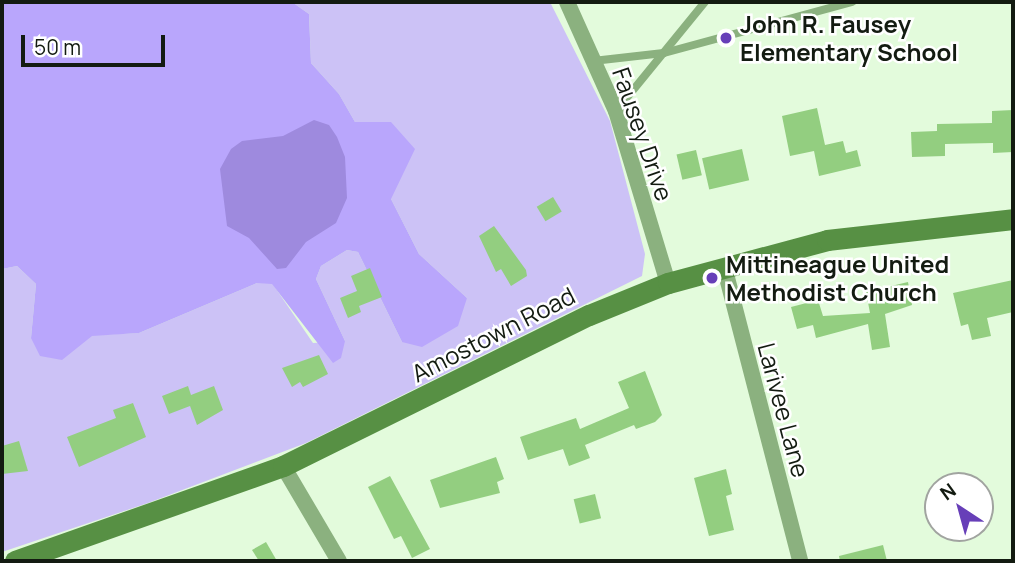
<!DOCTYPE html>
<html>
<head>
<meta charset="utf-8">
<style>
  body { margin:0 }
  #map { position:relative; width:1015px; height:563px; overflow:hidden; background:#e3fbdc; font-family:Manrope,sans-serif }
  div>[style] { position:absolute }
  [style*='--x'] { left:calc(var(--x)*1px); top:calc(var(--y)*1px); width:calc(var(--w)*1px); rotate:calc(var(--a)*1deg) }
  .green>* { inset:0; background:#ccc2f6 }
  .forest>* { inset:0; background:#b9a6fc }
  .water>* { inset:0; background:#9e8ade }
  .building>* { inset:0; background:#93ce80; transform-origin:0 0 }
  .lane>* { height:8px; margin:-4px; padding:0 4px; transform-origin:4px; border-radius:4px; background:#8bb17f }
  .street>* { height:16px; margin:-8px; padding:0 8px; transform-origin:8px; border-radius:8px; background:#8bb17f }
  .secondary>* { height:21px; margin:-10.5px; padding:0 10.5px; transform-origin:10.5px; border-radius:10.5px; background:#579044 }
  .dots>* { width:19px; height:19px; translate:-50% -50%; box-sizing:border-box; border:4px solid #fff; border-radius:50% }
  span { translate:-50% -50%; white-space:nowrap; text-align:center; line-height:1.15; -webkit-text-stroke:5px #fff; paint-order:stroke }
  .poi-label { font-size:24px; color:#131b11; font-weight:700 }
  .left { translate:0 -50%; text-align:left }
  .street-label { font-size:24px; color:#131b11 }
  .frame { position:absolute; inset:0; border:4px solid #131b11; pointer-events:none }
  .north { position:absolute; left:924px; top:472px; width:70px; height:70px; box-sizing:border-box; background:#fff; border:2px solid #a1a4a0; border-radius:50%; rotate:324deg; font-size:19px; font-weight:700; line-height:28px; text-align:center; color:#131b11 }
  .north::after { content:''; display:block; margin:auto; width:24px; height:32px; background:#673fb8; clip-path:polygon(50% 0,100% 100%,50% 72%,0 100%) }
  .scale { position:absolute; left:21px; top:35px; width:144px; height:32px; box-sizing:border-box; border:4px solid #131b11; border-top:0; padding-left:9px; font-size:21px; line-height:24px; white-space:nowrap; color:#131b11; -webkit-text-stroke:5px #fff; paint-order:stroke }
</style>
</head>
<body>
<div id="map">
  <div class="green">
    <i style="clip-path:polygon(292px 2px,550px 2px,610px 121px,645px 254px,642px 276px,306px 443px,148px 503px,2px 552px,2px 269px,17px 266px,36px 284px,31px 338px,139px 333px,257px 283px,272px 283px,313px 343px,345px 341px,316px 279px,321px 266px,347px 250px,358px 252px,402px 342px,467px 298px,419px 254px,391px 199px,391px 123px,355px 122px,339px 94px,311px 63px,309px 14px)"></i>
  </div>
  <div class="forest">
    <i style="clip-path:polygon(2px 2px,292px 2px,309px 14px,311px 63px,339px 94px,355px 122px,391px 122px,415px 149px,391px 199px,419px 254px,467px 298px,458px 326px,422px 347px,402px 342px,358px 252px,347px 250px,321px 266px,316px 279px,345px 341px,341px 358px,333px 363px,272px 284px,257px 283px,139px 333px,92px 336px,62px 360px,40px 356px,31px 338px,36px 284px,17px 266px,2px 269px)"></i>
  </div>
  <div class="water">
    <i style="clip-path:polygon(314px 120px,329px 125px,337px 137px,345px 157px,347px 198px,336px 223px,306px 242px,286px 268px,277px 269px,249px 238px,227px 226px,220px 169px,231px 149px,242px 141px,283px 136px)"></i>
  </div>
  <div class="building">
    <i style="clip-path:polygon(817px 108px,825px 145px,843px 141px,846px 153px,857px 150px,861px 166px,819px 176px,814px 151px,790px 156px,782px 116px)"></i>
    <i style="clip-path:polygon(1013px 110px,1013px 152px,993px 153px,993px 143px,945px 144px,945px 156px,912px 157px,911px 132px,937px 131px,937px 124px,992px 123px,992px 111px)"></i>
    <i style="left:742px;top:149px;width:32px;height:41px;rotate:77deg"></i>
    <i style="left:696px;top:150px;width:26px;height:20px;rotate:77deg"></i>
    <i style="left:553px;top:197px;width:17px;height:19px;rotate:59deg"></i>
    <i style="clip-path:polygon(494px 226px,526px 270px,527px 276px,511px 286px,501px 269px,496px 272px,479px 236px)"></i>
    <i style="clip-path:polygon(370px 268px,382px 297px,359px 306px,361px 312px,348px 318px,340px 298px,357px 291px,351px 276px)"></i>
    <i style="clip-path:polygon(1013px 280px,1013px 312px,987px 318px,991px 336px,972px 340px,968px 324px,961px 326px,953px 293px)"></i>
    <i style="clip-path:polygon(908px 282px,912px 305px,885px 314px,890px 347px,872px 350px,868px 324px,816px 338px,813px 325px,797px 329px,791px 307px,818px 300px,823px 316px,870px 313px,866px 292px)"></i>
    <i style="clip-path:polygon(319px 355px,328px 374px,303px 387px,300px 382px,292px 387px,282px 368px)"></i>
    <i style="clip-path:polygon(645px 371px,662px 415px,655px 422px,636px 429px,634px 425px,585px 445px,590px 458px,569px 466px,563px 449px,528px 460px,520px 437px,576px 418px,580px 429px,629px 408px,618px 382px)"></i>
    <i style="clip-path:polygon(188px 386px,191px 395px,214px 386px,223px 410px,197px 425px,190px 406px,169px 414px,162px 396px)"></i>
    <i style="clip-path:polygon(133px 403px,146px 437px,79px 467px,67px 437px,116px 418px,113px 410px)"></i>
    <i style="clip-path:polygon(19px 441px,28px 471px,2px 474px,2px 446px)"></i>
    <i style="clip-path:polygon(496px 457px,504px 479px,497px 482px,500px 493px,440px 508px,430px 480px)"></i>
    <i style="clip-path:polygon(726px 469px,732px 494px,726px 496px,734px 530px,709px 536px,694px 478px)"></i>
    <i style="clip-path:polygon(390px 476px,430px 549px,412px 558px,401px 536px,394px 539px,368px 487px)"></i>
    <i style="left:595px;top:494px;width:25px;height:22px;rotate:76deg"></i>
    <i style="clip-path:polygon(266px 542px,277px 561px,259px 561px,252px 550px)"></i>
    <i style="clip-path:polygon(883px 545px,887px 561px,840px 561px,839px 556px)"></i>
  </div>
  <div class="lane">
    <i style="--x:593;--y:61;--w:71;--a:-6.4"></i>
    <i style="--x:664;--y:53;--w:195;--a:-15.2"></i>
    <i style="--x:616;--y:111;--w:141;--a:-50.8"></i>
  </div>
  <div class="street">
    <i style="--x:567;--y:2;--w:120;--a:65.8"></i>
    <i style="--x:616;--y:111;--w:180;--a:73.2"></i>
    <i style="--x:725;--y:270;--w:301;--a:75.5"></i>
    <i style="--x:283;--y:466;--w:110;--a:59.5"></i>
  </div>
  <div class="secondary">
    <i style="--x:15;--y:561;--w:284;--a:-19.5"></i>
    <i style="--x:283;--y:466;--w:341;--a:-26.3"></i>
    <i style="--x:589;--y:315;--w:85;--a:-22.1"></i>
    <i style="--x:668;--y:283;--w:165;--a:-15.1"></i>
    <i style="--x:827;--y:240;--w:187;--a:-6.4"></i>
  </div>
  <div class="dots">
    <i style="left:726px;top:38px;background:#673fb8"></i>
    <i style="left:712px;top:278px;background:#673fb8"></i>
  </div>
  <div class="poi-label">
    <span class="left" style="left:740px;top:38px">John R. Fausey<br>Elementary School</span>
    <span class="left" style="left:726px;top:278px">Mittineague United<br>Methodist Church</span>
  </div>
  <div class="street-label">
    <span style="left:643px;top:134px;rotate:71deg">Fausey Drive</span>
    <span style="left:493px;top:334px;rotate:-27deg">Amostown Road</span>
    <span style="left:784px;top:410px;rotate:75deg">Larivee Lane</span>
  </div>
  <div class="frame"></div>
  <div class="north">N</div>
  <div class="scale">50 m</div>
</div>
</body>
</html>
